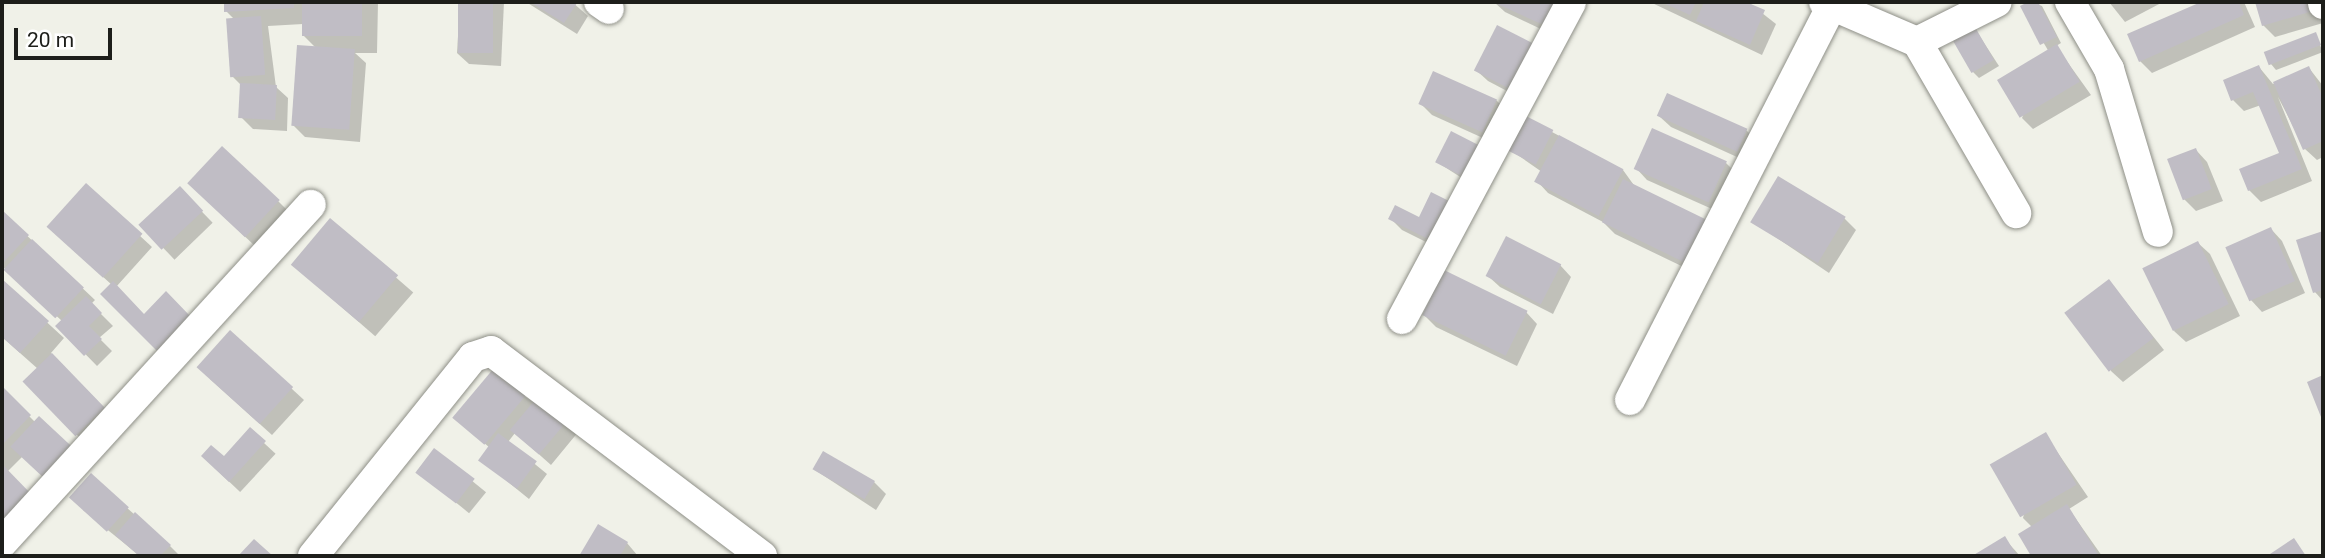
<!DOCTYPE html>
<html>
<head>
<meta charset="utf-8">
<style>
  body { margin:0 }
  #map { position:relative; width:2325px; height:558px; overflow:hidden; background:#f0f1e8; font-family:Roboto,sans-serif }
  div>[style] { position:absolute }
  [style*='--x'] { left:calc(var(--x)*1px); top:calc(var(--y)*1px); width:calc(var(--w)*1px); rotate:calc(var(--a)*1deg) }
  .shadow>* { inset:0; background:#0003; transform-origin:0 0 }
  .building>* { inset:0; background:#c0bdc5; transform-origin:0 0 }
  .roads { filter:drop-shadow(0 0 2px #8e8f87) drop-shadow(0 0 2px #8e8f87) }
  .minor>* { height:30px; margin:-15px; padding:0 15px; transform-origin:15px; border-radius:15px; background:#fff }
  span { translate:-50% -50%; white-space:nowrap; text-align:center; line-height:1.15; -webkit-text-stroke:6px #fff; paint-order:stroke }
  .frame { position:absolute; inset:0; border:4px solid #1d1e1a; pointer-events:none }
  .scale { position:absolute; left:14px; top:28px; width:98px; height:32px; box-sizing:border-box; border:4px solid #1d1e1a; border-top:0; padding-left:9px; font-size:21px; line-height:24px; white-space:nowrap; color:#1d1e1a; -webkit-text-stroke:5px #fff; paint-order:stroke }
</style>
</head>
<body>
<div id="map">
  <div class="shadow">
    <i style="clip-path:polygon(225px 2px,378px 2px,377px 53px,355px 53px,366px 63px,360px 142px,305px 137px,293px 125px,316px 48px,303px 35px,303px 24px,268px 26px,276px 87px,288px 98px,287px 131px,253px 129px,241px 117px,242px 86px,232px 76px,234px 19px,226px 11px)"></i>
    <i style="clip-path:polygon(460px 2px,504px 2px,501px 66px,469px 64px,457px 53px)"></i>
    <i style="clip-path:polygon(526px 2px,572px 2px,588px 16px,577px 34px)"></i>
    <i style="clip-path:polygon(1494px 2px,1578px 2px,1562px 39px,1505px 12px)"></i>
    <i style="clip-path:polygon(1650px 2px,1748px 2px,1776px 24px,1762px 55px)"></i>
    <i style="clip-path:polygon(2032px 2px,2042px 6px,2061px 43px,2056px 46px,2091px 95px,2033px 129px,2022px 118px,2049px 52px,2022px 6px)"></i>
    <i style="clip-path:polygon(2109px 2px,2163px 2px,2125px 22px)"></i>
    <i style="clip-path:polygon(2205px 2px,2244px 2px,2255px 27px,2152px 73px,2140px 61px,2129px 35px)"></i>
    <i style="clip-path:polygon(2257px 2px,2318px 2px,2323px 23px,2275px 37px,2263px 25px)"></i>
    <i style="clip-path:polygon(1498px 28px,1526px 101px,1488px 81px,1476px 70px)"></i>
    <i style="clip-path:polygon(1975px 29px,1999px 66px,1979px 78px,1973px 72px)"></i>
    <i style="clip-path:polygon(2315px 34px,2323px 52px,2276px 70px,2271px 64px)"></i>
    <i style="clip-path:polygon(2259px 67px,2273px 84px,2309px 68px,2323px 86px,2323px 157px,2317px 160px,2305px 149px,2278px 97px,2312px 181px,2261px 202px,2249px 190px,2281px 154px,2261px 105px,2244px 111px,2233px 100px)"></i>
    <i style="clip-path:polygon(1496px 100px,1508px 112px,1494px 143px,1432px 115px,1420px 103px)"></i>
    <i style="clip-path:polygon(1659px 116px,1746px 130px,1758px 142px,1748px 162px,1671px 127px)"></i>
    <i style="clip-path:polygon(1552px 132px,1623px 170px,1698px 274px,1615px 234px,1603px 222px,1548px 193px,1537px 181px,1542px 172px,1509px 149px)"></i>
    <i style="clip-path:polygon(1452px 133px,1482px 191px,1437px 162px)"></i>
    <i style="clip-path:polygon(2196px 150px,2207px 162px,2223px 201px,2196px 211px,2184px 199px)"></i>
    <i style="clip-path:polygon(1726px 163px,1737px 174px,1721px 213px,1647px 180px,1636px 168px)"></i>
    <i style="clip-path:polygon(86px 186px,152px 247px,116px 287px,144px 316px,166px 294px,169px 362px,102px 294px,112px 285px,60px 238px)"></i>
    <i style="left:180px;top:189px;width:47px;height:53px;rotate:46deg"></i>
    <i style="clip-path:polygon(201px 195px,278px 201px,290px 213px,257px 248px)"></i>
    <i style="clip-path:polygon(1396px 207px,1450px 254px,1402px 230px,1390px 218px)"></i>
    <i style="clip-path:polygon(2px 212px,95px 300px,91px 304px,113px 326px,99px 338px,112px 351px,97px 366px,58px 326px,62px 321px,2px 266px)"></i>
    <i style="clip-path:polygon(1844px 218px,1856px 230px,1829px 273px,1753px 222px)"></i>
    <i style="left:331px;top:221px;width:109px;height:58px;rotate:41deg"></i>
    <i style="clip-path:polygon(2271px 229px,2282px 241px,2305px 293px,2262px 312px,2251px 300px,2227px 248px)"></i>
    <i style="clip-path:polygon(2323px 233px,2323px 301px,2315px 292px,2298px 241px)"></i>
    <i style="clip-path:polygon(2198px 243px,2210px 254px,2240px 316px,2186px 342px,2174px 331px)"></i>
    <i style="clip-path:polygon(1560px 265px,1571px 277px,1553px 314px,1500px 287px,1488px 276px)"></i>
    <i style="clip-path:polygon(2px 281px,64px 338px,51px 353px,116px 420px,89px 447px,25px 382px,38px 369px,2px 337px)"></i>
    <i style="clip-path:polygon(2109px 281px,2164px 350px,2123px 382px,2111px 371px)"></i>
    <i style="clip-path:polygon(1526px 312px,1537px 324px,1517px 366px,1436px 327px,1424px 315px)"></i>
    <i style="clip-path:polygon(230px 332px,304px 400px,272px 435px,210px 379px)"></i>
    <i style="clip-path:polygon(2px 389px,35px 422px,23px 456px,7px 472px,46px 511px,2px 521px)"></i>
    <i style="clip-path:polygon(524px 396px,579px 431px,551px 465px,515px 433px,508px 442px,547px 474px,529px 499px,481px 460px,490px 448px,454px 417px)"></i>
    <i style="left:250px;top:430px;width:35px;height:52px;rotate:43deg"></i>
    <i style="clip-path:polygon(2045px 434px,2088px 497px,2069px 509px,2102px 556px,2033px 556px,2020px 534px,2032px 527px,2023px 518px)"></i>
    <i style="left:434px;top:450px;width:67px;height:27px;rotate:39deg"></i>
    <i style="clip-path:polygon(815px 470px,874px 482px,886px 494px,876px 510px)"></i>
    <i style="clip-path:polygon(91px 476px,170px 546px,180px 556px,140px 556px,83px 510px)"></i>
    <i style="clip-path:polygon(599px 526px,627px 543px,638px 556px,581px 556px)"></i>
    <i style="clip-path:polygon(2004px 538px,2020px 556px,1975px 556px)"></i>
  </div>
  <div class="building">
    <i style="clip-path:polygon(224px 2px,294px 2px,294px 8px,224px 12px)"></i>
    <i style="left:302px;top:2px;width:60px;height:34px"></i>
    <i style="left:458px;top:2px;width:35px;height:51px"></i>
    <i style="clip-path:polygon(530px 2px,575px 2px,577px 3px,564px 23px)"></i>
    <i style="clip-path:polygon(1493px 2px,1562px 2px,1550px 28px)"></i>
    <i style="clip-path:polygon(1661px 2px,1696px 2px,1690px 15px)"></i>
    <i style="clip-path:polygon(1704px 2px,1746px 2px,1765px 10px,1750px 45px,1696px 21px)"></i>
    <i style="clip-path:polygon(2028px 2px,2038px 2px,2057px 37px,2040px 45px,2020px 6px)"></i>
    <i style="clip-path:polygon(2201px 2px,2239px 2px,2244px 15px,2139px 62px,2127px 34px)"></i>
    <i style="clip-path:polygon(2255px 2px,2310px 2px,2313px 11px,2262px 26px)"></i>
    <i style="left:261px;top:16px;width:59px;height:35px;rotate:86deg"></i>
    <i style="left:1497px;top:25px;width:44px;height:51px;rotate:27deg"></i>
    <i style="left:1975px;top:27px;width:38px;height:26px;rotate:60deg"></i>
    <i style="left:2316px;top:32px;width:14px;height:56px;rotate:69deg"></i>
    <i style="left:2057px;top:44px;width:44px;height:70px;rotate:59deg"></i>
    <i style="left:297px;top:45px;width:58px;height:81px;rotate:4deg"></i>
    <i style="clip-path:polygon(2259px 65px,2302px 169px,2248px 191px,2239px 169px,2279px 153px,2253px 92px,2231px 101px,2223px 80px)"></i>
    <i style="clip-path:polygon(2309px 66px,2323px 98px,2323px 141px,2303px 150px,2273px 82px)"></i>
    <i style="left:1433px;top:71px;width:70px;height:36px;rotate:24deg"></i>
    <i style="left:240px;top:83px;width:37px;height:35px;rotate:3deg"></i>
    <i style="left:1667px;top:93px;width:88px;height:25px;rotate:24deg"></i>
    <i style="left:1524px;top:115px;width:33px;height:39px;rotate:27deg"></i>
    <i style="left:1652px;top:128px;width:82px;height:45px;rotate:24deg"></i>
    <i style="left:1451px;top:131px;width:39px;height:35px;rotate:27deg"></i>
    <i style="left:1559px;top:135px;width:73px;height:53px;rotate:28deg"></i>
    <i style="left:222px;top:146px;width:79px;height:51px;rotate:43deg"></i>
    <i style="left:2196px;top:148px;width:44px;height:31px;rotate:69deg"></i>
    <i style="left:1778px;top:176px;width:79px;height:54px;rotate:31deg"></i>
    <i style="left:1623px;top:179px;width:93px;height:48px;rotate:26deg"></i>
    <i style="left:86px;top:183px;width:76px;height:59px;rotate:42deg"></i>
    <i style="left:180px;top:186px;width:34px;height:57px;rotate:47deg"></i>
    <i style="clip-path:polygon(1431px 192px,1457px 205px,1438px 244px,1388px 219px,1395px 205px,1419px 217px)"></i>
    <i style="clip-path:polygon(2px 210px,29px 235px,2px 264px)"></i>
    <i style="left:330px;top:218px;width:89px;height:61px;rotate:40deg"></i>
    <i style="left:2271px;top:227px;width:59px;height:50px;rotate:66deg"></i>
    <i style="clip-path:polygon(2323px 231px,2323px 290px,2313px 293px,2296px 240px)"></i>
    <i style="left:1506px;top:236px;width:62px;height:45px;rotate:27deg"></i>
    <i style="left:32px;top:239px;width:71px;height:42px;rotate:43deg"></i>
    <i style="left:2198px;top:241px;width:70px;height:62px;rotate:64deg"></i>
    <i style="left:1444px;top:270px;width:93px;height:50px;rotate:26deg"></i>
    <i style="clip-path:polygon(2px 279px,49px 321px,20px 353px,2px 337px)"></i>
    <i style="left:2109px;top:279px;width:74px;height:56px;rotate:53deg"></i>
    <i style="clip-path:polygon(113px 281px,144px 314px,166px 291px,191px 317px,157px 351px,100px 294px)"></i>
    <i style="clip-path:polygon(86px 296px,102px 313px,89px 326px,102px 339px,84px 356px,55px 326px)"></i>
    <i style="left:230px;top:330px;width:85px;height:50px;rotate:42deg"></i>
    <i style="left:52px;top:353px;width:76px;height:41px;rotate:46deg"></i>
    <i style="left:494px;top:368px;width:42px;height:65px;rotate:40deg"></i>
    <i style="clip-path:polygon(2323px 375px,2323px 422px,2307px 382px)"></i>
    <i style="clip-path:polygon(2px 386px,31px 415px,2px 445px)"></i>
    <i style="left:540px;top:394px;width:38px;height:47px;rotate:40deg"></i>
    <i style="left:39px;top:416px;width:51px;height:42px;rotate:43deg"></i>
    <i style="clip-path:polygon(250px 427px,266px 441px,229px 482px,201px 456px,211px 445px,224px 456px)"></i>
    <i style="left:2046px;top:432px;width:61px;height:65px;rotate:60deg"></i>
    <i style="left:498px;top:433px;width:48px;height:34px;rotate:36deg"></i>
    <i style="left:434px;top:448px;width:51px;height:31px;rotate:37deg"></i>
    <i style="left:823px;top:451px;width:60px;height:21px;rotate:30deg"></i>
    <i style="clip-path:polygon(2px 464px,35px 498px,2px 524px)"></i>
    <i style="left:91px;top:473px;width:51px;height:33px;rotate:42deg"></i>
    <i style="clip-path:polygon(2067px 504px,2099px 556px,2031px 556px,2018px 534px)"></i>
    <i style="clip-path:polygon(135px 512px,171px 545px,160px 556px,139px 556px,115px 535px)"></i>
    <i style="clip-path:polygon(598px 524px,628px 542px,620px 556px,579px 556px)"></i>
    <i style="clip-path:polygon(2005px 536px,2017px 556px,1972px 556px)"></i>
    <i style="clip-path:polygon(2294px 538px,2306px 556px,2267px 556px)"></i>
    <i style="clip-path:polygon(254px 539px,273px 556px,238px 556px)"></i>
  </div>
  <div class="roads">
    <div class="minor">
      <i style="--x:599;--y:2;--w:12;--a:35"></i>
      <i style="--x:1824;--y:2;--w:101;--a:23.3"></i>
      <i style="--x:1917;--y:42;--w:198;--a:59.9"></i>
      <i style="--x:2070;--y:2;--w:78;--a:59.8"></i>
      <i style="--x:2109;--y:69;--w:170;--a:73.3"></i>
      <i style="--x:2323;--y:2;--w:2;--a:90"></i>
      <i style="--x:1917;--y:42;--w:89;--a:-26.6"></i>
      <i style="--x:1402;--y:319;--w:359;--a:-61.9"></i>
      <i style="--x:1630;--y:400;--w:443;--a:-62.9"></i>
      <i style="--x:2;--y:543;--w:458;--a:-47.6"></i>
      <i style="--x:313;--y:556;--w:255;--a:-51.2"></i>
      <i style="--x:473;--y:357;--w:19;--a:-18"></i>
      <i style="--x:491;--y:351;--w:340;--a:37.1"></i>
    </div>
  </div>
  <div class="frame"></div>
  <div class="scale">20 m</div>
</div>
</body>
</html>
